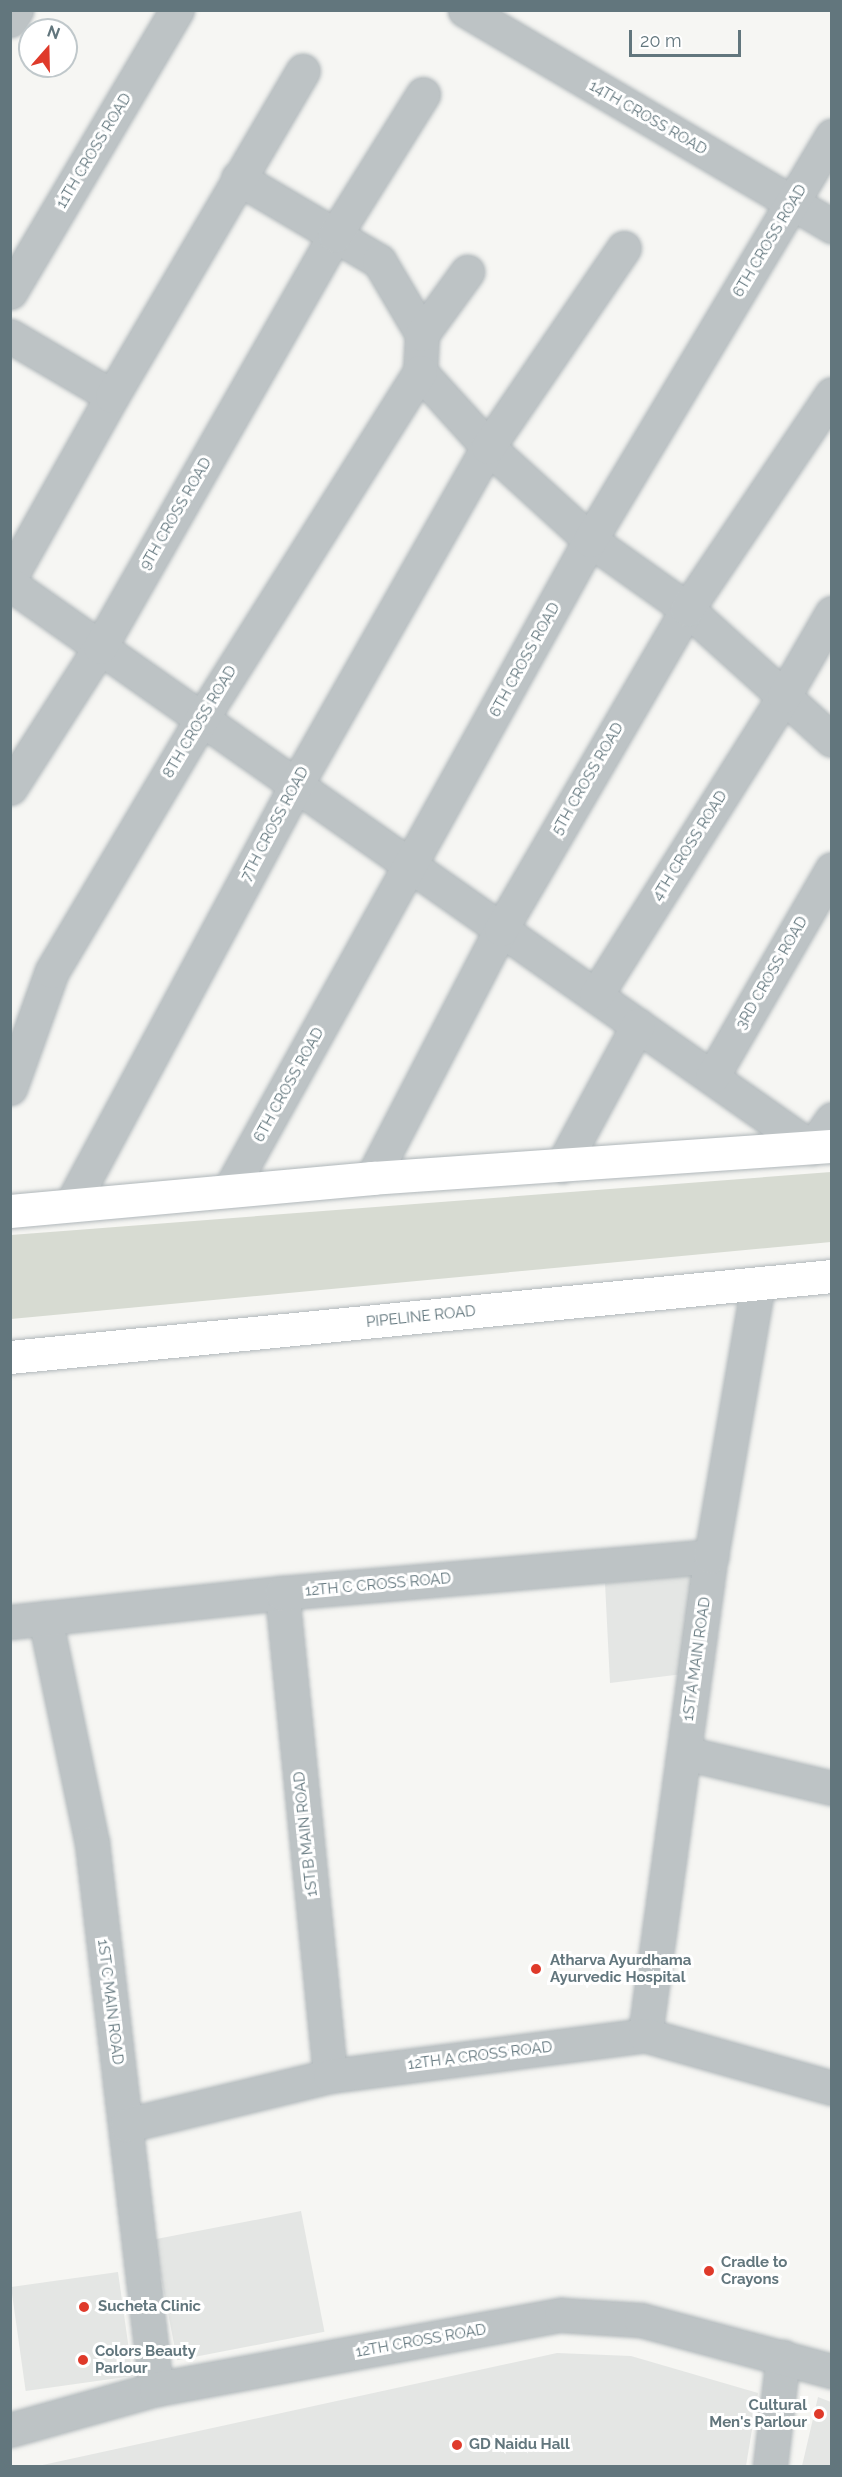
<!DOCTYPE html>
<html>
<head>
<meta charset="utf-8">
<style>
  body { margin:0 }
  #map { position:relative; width:842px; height:2477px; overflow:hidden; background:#f6f6f3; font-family:Raleway,sans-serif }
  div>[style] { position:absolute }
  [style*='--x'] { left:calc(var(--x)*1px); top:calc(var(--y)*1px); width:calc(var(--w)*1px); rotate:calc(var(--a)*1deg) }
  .built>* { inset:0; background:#e4e6e4; transform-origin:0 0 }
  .green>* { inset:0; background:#d7dbd2 }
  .roads { filter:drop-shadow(0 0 2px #b0b7ba) drop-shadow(0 0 2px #b0b7ba) }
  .minor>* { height:33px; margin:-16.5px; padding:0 16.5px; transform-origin:16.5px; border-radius:16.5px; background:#bdc3c5 }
  .tertiary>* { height:33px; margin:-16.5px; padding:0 16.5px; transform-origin:16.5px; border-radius:16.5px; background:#bdc3c5 }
  .secondary>* { height:33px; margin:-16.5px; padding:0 16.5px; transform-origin:16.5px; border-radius:16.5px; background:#fff }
  .dots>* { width:16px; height:16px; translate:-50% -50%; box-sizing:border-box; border:3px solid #fff; border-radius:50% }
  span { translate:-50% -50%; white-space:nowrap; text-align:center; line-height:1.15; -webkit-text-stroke:6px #fff; paint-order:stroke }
  .street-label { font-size:15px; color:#62767d }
  .poi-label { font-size:15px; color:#62767d; font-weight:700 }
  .left { translate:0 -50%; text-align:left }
  .right { translate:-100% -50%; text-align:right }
  .frame { position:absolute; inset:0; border:12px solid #62767d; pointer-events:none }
  .north { position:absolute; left:18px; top:18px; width:60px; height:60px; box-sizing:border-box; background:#fff; border:2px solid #c0c8cb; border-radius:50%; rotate:20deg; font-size:16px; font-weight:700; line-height:24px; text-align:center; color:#62767d }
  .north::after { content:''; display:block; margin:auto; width:21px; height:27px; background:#df3a2a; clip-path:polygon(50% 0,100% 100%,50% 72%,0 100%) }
  .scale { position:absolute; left:629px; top:30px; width:112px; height:27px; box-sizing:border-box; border:3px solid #62767d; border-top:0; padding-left:8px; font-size:18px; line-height:21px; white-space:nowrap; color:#62767d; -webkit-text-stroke:4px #fff; paint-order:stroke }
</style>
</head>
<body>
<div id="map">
  <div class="built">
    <i style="clip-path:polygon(698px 1574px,683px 1674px,610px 1683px,605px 1583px)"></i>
    <i style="left:301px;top:2211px;width:123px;height:150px;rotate:79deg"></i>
    <i style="left:118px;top:2272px;width:105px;height:108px;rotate:82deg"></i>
    <i style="clip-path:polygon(557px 2353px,631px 2356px,758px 2393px,746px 2466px,38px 2466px)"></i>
    <i style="clip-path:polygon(818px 2397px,831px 2402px,831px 2466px,802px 2466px)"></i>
  </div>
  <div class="green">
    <i style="clip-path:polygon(831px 1172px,831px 1242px,11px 1319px,11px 1235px)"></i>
  </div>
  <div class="roads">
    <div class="minor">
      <i style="--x:465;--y:10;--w:426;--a:30.5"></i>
      <i style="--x:10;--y:20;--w:12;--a:-59"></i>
      <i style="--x:238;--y:178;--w:164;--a:30.5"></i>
      <i style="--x:379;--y:261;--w:85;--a:59.5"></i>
      <i style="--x:422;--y:334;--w:38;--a:93"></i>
      <i style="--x:420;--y:372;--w:101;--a:47.8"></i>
      <i style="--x:488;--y:447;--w:138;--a:42.4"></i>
      <i style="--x:590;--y:540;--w:119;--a:35.4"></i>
      <i style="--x:687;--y:609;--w:195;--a:42.1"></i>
      <i style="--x:10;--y:292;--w:328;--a:-59.4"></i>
      <i style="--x:422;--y:334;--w:77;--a:-54"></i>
      <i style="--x:10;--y:336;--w:118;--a:30.5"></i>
      <i style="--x:112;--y:396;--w:209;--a:119.3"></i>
      <i style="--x:112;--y:396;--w:377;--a:-59.6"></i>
      <i style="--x:10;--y:584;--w:980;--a:35.12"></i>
      <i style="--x:812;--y:1148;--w:35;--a:-55"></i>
      <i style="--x:10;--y:788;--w:167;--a:-57.4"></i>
      <i style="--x:100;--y:647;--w:474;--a:-60.3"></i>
      <i style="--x:335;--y:235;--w:166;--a:-58"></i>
      <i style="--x:596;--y:995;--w:353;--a:-57.8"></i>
      <i style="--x:784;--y:696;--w:96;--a:-60"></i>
      <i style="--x:712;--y:1077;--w:240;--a:-60"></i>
      <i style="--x:10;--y:1088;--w:124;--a:-70.3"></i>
      <i style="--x:52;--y:971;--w:294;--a:-59.3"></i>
      <i style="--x:202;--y:718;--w:409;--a:-57.8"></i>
      <i style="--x:562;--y:1166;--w:160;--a:-61.7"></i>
      <i style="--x:372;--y:1178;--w:280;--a:-62.6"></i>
      <i style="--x:501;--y:929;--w:370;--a:-59.8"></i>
      <i style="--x:687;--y:609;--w:259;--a:-56"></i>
      <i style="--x:229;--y:1191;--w:744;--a:-60.99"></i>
      <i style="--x:590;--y:540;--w:471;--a:-59.1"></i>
      <i style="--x:71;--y:1205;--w:476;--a:-61.8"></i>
      <i style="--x:296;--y:785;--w:389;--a:-60.4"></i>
      <i style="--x:488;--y:447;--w:241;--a:-55.7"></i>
      <i style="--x:282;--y:1593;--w:485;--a:84.3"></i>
      <i style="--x:45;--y:1618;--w:230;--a:78.2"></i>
      <i style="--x:92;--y:1843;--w:550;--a:83.31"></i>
      <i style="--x:10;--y:1622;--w:274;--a:-6.1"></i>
      <i style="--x:282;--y:1593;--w:431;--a:-4.9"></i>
      <i style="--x:685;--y:1753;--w:151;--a:13.4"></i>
      <i style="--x:645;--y:2035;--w:484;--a:-82.2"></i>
      <i style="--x:711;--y:1556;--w:276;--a:-80.2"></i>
      <i style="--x:127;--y:2125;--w:209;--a:-13.6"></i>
      <i style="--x:330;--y:2076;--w:318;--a:-7.4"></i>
      <i style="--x:645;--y:2035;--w:194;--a:15.8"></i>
      <i style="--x:770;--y:2466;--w:110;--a:-83.2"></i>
    </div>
    <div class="tertiary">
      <i style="--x:10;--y:2430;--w:152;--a:-15.7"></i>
      <i style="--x:156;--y:2389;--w:412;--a:-10.4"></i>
      <i style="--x:561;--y:2315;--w:80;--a:3.6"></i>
      <i style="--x:641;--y:2320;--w:198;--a:15"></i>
    </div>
    <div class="secondary">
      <i style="--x:10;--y:1211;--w:364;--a:-5.2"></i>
      <i style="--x:372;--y:1178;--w:461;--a:-4"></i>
      <i style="--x:10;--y:1357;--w:826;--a:-5.63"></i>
    </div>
  </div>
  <div class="dots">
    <i style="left:536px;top:1969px;background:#df3a2a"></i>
    <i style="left:709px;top:2271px;background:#df3a2a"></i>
    <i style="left:84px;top:2307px;background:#df3a2a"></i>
    <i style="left:83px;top:2360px;background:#df3a2a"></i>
    <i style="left:819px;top:2414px;background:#df3a2a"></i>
    <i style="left:457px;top:2445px;background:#df3a2a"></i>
  </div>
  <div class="street-label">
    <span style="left:648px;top:118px;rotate:30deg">14TH CROSS ROAD</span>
    <span style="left:94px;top:151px;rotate:-59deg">11TH CROSS ROAD</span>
    <span style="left:770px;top:241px;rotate:-59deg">6TH CROSS ROAD</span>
    <span style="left:176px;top:514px;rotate:-60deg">9TH CROSS ROAD</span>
    <span style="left:525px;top:660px;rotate:-61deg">6TH CROSS ROAD</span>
    <span style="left:200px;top:722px;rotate:-59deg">8TH CROSS ROAD</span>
    <span style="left:588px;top:779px;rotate:-60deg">5TH CROSS ROAD</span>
    <span style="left:275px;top:824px;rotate:-62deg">7TH CROSS ROAD</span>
    <span style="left:690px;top:846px;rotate:-58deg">4TH CROSS ROAD</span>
    <span style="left:772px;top:973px;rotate:-60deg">3RD CROSS ROAD</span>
    <span style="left:289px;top:1085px;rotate:-61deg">6TH CROSS ROAD</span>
    <span style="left:421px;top:1317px;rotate:-6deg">PIPELINE ROAD</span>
    <span style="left:378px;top:1585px;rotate:-5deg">12TH C CROSS ROAD</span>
    <span style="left:697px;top:1659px;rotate:-82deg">1ST A MAIN ROAD</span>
    <span style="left:306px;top:1834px;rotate:-96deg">1ST B MAIN ROAD</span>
    <span style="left:110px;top:2002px;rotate:83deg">1ST C MAIN ROAD</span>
    <span style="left:480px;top:2056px;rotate:-7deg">12TH A CROSS ROAD</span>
    <span style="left:421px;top:2341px;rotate:-10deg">12TH CROSS ROAD</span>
  </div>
  <div class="poi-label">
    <span class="left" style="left:550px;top:1969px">Atharva Ayurdhama<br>Ayurvedic Hospital</span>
    <span class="left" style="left:721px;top:2271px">Cradle to<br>Crayons</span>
    <span class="left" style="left:98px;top:2307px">Sucheta Clinic</span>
    <span class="left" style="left:95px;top:2360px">Colors Beauty<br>Parlour</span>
    <span class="right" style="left:807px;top:2414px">Cultural<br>Men's Parlour</span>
    <span class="left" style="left:469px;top:2445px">GD Naidu Hall</span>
  </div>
  <div class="frame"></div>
  <div class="north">N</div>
  <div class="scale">20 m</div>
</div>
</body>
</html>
